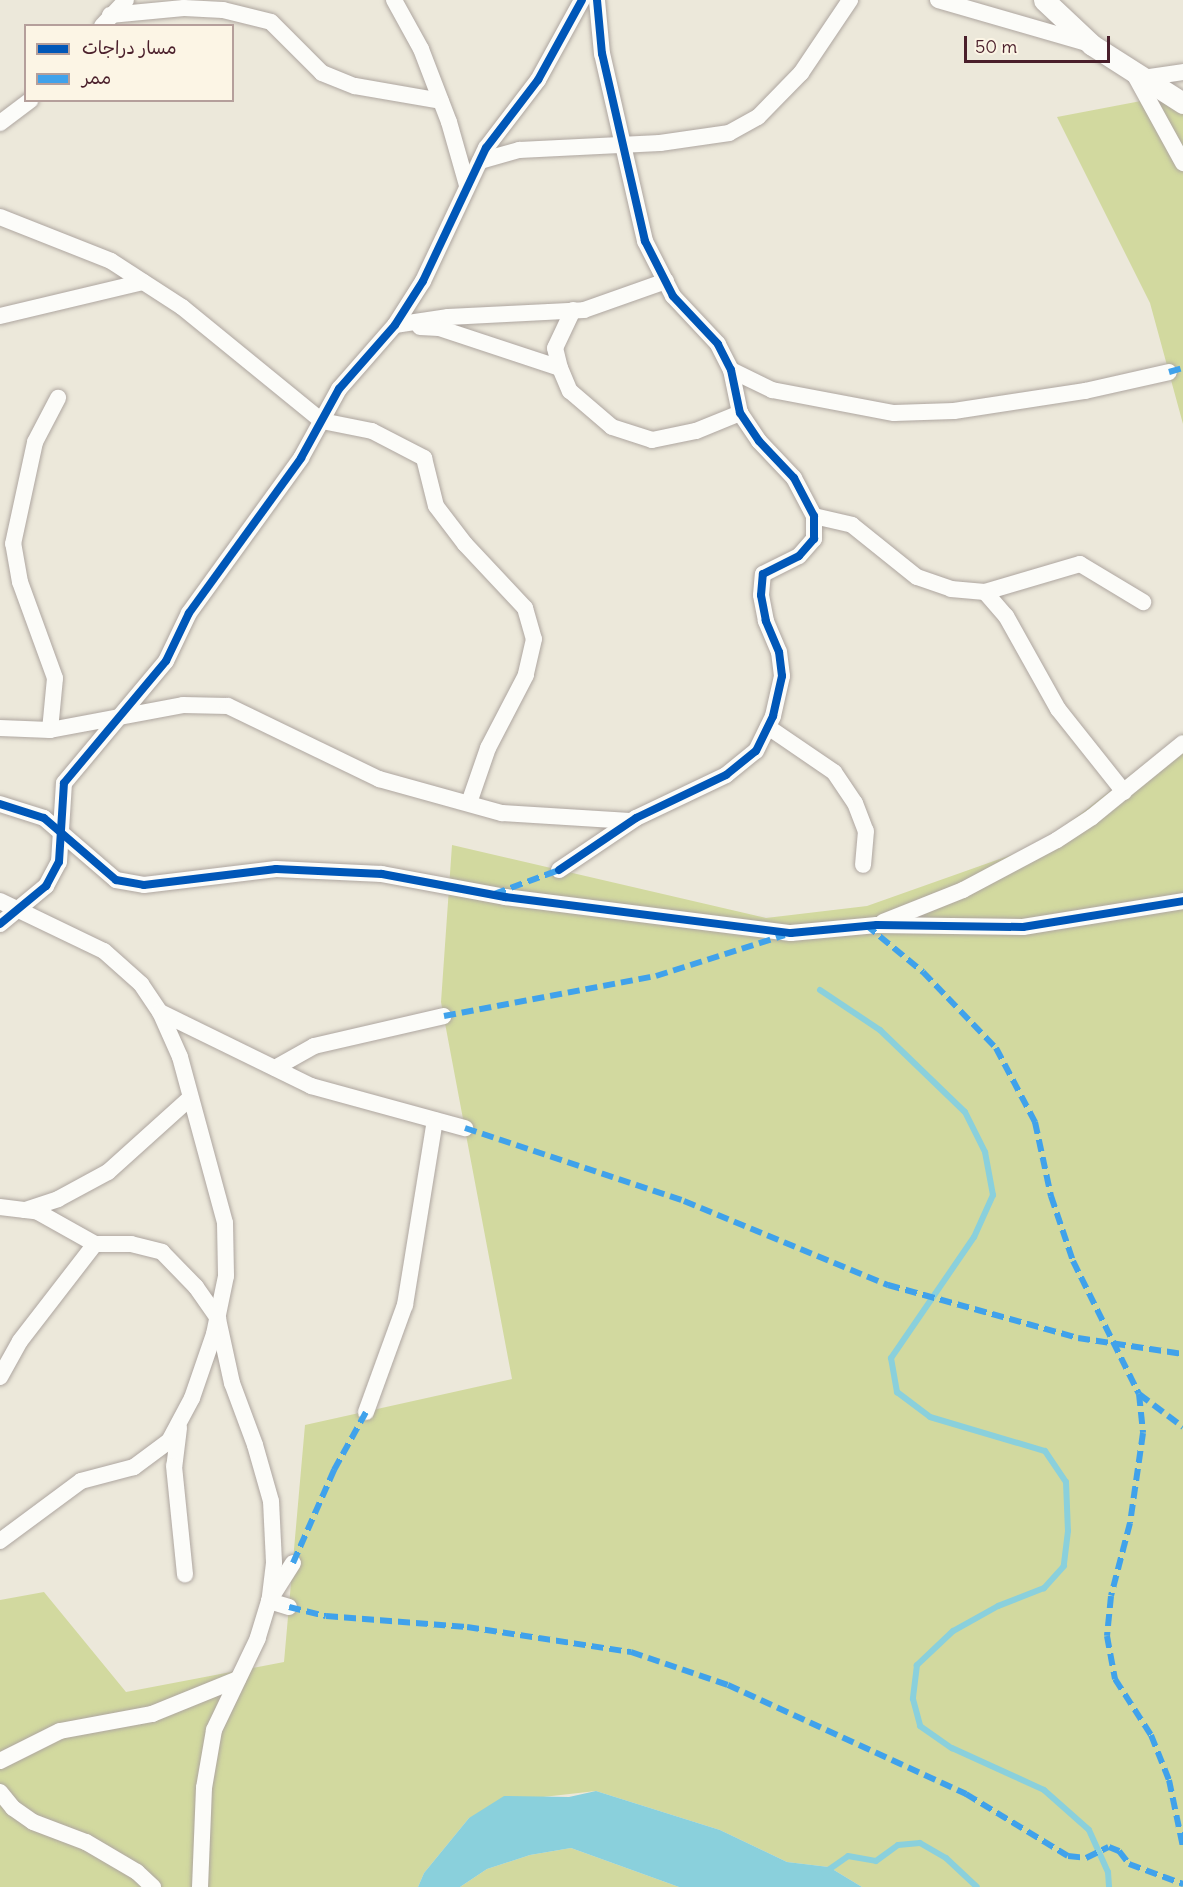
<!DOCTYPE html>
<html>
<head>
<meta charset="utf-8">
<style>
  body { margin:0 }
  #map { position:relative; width:1183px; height:1887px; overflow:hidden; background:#ece8da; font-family:Delius,"Playpen Sans Arabic",sans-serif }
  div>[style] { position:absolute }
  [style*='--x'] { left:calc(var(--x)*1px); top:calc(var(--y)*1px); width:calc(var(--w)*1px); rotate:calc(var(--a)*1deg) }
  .green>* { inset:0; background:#d2d99f }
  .water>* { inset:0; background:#8ad0dc }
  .stream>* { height:6px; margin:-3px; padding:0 3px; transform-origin:3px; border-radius:3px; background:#8ad0dc }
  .roads { filter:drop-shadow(0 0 2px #aea6a0) drop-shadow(0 0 2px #aea6a0) }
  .minor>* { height:16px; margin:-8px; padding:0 8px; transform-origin:8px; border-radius:8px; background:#fcfcf9 }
  .tertiary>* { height:21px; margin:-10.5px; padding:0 10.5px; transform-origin:10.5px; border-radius:10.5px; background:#fcfcf9 }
  .quiet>* { height:6px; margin-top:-3px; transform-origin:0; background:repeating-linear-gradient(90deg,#40a2eb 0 12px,transparent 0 18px) }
  .cycleway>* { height:8px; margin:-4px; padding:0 4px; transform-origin:4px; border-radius:4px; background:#0057b8 }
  span { translate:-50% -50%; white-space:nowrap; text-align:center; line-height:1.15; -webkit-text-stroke:6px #fcf5e5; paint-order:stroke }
  .legend { position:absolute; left:24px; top:24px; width:210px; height:78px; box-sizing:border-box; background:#fcf5e5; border:2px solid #b59f9b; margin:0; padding:8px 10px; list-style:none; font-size:18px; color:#4a1f2b }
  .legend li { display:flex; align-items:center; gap:12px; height:30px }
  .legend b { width:30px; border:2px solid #b59f9b }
  .scale { position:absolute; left:964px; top:36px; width:146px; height:27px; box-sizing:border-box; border:3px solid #4a1f2b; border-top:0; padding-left:8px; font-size:18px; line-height:21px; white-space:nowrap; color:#4a1f2b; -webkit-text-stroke:4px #fcf5e5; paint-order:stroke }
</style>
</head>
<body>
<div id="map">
  <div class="green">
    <i style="clip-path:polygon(1183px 93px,1183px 424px,1150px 303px,1057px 117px)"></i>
    <i style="clip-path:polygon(1183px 734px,1183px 1887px,862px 1887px,829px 1867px,787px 1862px,720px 1830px,596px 1791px,543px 1797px,469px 1818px,424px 1873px,418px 1887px,0 1887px,0 1600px,44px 1592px,126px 1692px,284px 1662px,305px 1425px,512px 1379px,441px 1002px,452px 845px,766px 918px,867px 906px,1042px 844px)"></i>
    <i style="clip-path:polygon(571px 1848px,679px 1887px,460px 1887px,487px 1869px,530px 1855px)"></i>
  </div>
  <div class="water">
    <i style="clip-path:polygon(596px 1791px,720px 1830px,787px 1862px,829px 1867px,862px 1887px,679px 1887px,571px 1848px,530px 1855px,487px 1869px,460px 1887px,418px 1887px,424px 1873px,469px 1818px,504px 1796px,569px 1797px)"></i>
  </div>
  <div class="stream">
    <i style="--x:820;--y:990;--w:72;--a:33.7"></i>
    <i style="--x:880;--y:1030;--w:118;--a:44"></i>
    <i style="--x:965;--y:1112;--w:45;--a:63.4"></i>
    <i style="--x:985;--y:1152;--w:44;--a:79.5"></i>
    <i style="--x:993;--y:1195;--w:46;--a:114.3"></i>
    <i style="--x:974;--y:1237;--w:147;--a:124.4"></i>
    <i style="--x:891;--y:1358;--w:35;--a:80"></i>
    <i style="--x:897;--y:1392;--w:41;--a:37.1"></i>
    <i style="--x:930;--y:1417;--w:120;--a:16.5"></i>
    <i style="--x:1045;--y:1451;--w:37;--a:56"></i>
    <i style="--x:1066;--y:1482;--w:49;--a:87.7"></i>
    <i style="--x:1068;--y:1531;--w:35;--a:97"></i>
    <i style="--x:1064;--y:1566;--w:30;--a:132"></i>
    <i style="--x:1044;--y:1588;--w:49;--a:158.6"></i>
    <i style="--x:998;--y:1606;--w:51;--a:150.9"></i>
    <i style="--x:953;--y:1631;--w:50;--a:136.6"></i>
    <i style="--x:917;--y:1665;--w:34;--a:97"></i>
    <i style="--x:913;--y:1699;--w:28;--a:75"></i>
    <i style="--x:920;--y:1726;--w:39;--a:35"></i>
    <i style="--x:952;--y:1748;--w:101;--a:24.5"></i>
    <i style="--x:1044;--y:1790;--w:60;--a:41.6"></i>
    <i style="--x:1089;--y:1830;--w:46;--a:65.7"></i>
    <i style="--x:1108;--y:1872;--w:15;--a:86"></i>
    <i style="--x:824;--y:1873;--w:29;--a:-35"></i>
    <i style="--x:848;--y:1856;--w:28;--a:10"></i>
    <i style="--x:876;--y:1861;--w:27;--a:-36"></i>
    <i style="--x:898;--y:1845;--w:22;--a:-5"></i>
    <i style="--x:920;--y:1843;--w:30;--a:30"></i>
    <i style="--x:946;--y:1858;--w:42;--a:43.1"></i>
  </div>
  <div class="roads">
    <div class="minor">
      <i style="--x:394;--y:0;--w:56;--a:61.1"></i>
      <i style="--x:421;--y:49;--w:78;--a:69"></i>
      <i style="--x:449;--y:122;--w:66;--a:74.1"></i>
      <i style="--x:938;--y:0;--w:155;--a:16.1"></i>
      <i style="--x:110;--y:15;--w:74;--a:-5.4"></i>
      <i style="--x:184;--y:8;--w:39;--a:3"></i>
      <i style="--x:223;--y:10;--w:49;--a:14"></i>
      <i style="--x:271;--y:22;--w:72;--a:45"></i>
      <i style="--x:322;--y:73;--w:35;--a:22"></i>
      <i style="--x:355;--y:86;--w:87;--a:9.9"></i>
      <i style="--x:102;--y:26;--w:35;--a:-47"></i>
      <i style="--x:1133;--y:72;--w:104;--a:61.2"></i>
      <i style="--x:1143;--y:78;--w:40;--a:-8.5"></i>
      <i style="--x:0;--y:123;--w:38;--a:-37"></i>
      <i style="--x:480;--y:161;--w:41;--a:-15.8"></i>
      <i style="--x:519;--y:150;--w:141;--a:-2.8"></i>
      <i style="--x:660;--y:143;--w:70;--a:-8.2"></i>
      <i style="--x:729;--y:133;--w:33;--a:-29"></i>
      <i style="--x:758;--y:117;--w:62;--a:-45.7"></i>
      <i style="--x:801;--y:73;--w:88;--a:-56.1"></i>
      <i style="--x:0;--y:217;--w:119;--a:21.6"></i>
      <i style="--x:111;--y:261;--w:85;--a:32.9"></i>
      <i style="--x:182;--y:307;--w:181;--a:39.2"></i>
      <i style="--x:322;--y:421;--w:51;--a:11.3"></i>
      <i style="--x:372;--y:431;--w:59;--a:27.4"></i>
      <i style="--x:424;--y:458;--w:49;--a:76"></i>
      <i style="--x:436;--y:506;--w:48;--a:52.7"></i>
      <i style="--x:465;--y:544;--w:88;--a:46.8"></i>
      <i style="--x:525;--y:608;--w:32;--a:74"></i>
      <i style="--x:534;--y:639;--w:37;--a:103"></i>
      <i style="--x:526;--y:675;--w:82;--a:117.5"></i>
      <i style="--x:488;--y:748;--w:58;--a:109.1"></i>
      <i style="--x:573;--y:310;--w:42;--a:115.3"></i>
      <i style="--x:555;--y:348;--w:21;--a:76"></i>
      <i style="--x:560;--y:368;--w:25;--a:67"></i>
      <i style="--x:570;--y:391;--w:55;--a:40.6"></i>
      <i style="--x:612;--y:427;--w:42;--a:18"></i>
      <i style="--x:652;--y:440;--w:45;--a:-11.6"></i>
      <i style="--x:696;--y:431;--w:48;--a:-22.2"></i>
      <i style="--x:0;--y:316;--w:147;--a:-13.4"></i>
      <i style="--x:395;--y:325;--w:54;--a:-8.6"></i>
      <i style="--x:448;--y:317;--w:136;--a:-2.9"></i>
      <i style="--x:584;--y:310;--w:87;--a:-19.5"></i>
      <i style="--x:420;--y:327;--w:19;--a:3"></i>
      <i style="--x:439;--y:328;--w:127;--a:18.3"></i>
      <i style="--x:731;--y:370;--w:46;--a:26"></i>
      <i style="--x:772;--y:390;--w:124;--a:10.7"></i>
      <i style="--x:894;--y:413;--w:60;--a:-1.9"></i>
      <i style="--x:954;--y:411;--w:133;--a:-8.7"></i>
      <i style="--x:1085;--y:391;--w:86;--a:-12.7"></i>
      <i style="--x:814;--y:516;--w:39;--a:13"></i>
      <i style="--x:852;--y:525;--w:83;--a:38.7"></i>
      <i style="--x:917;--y:577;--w:36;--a:19"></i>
      <i style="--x:951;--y:589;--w:34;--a:5"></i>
      <i style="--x:985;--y:592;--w:32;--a:49"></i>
      <i style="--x:1006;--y:616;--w:107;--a:60.8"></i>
      <i style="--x:1058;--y:709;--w:106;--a:51.5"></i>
      <i style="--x:985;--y:592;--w:99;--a:-16.4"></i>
      <i style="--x:1080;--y:564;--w:74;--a:31.1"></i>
      <i style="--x:768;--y:727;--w:80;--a:34.3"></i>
      <i style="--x:834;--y:772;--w:37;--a:56"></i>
      <i style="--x:855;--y:803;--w:30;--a:69"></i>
      <i style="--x:866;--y:831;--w:34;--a:95"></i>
      <i style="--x:0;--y:728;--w:50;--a:2.3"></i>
      <i style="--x:50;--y:730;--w:135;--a:-10.6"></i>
      <i style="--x:183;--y:705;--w:45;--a:1.3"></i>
      <i style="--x:228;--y:706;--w:168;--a:25.8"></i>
      <i style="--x:379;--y:779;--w:128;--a:15.5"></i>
      <i style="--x:502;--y:813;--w:128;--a:3.6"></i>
      <i style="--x:50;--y:730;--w:52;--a:-84.5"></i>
      <i style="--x:55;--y:678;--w:102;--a:-110"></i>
      <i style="--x:20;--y:582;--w:39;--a:-100"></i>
      <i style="--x:13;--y:544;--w:104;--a:-77.8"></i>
      <i style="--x:35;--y:442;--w:50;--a:-62.4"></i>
      <i style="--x:0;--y:804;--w:46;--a:17.7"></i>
      <i style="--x:44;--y:818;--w:95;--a:40.7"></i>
      <i style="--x:116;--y:880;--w:28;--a:10"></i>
      <i style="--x:144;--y:885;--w:133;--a:-6.9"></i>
      <i style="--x:276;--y:869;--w:106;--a:2.7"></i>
      <i style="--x:382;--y:874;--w:125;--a:10.6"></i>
      <i style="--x:505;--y:897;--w:288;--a:7.2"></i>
      <i style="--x:791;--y:933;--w:86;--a:-5.3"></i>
      <i style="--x:877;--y:925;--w:146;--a:0.8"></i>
      <i style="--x:1023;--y:927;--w:162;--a:-9.2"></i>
      <i style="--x:559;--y:870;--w:93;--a:-34"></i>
      <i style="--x:636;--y:818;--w:100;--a:-25.5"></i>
      <i style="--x:726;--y:775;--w:38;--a:-39"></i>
      <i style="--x:756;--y:751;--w:39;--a:-64"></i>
      <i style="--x:773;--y:716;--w:41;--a:-77.3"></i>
      <i style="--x:782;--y:676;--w:24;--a:-97"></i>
      <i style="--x:779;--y:652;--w:34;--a:-113"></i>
      <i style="--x:766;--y:621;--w:26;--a:-101"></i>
      <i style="--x:761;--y:595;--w:21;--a:-85"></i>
      <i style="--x:763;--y:574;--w:40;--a:-26.6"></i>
      <i style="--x:799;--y:556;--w:23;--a:-49"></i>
      <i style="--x:814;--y:539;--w:23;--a:-90"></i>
      <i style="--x:814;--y:516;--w:43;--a:-117.8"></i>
      <i style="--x:794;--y:478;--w:51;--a:-133.4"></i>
      <i style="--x:759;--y:441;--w:34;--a:-124"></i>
      <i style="--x:740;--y:413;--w:44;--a:-101.8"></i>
      <i style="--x:731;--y:370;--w:29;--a:-117"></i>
      <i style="--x:718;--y:344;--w:66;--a:-133.2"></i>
      <i style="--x:673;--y:296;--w:62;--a:-117"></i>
      <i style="--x:645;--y:241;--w:192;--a:-102.9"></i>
      <i style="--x:602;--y:54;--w:54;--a:-95.3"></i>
      <i style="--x:0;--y:901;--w:115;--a:25.7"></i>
      <i style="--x:104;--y:951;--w:50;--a:41.7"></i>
      <i style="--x:141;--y:984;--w:34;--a:56"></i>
      <i style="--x:160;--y:1012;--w:49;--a:66"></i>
      <i style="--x:180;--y:1057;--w:172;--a:74.8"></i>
      <i style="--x:225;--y:1223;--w:53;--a:88.9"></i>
      <i style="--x:226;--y:1276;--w:59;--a:101.7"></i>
      <i style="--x:214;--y:1334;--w:68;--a:109"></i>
      <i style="--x:192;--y:1398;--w:49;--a:118.1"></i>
      <i style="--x:169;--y:1441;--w:44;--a:143.4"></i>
      <i style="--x:134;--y:1467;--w:55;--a:165.2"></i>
      <i style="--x:81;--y:1481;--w:101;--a:143.5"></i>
      <i style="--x:883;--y:922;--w:86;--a:-21.8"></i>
      <i style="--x:963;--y:890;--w:106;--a:-28"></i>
      <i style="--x:1057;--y:840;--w:42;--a:-33.3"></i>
      <i style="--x:1092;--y:817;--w:117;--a:-39.1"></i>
      <i style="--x:0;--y:924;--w:60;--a:-39.6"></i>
      <i style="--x:46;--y:886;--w:27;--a:-62"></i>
      <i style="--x:59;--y:862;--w:79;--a:-86.4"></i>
      <i style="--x:64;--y:783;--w:159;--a:-50.1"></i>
      <i style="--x:166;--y:661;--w:53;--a:-64.4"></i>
      <i style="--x:189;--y:613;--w:191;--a:-54.1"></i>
      <i style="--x:301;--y:458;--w:79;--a:-61.2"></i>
      <i style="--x:339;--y:389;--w:85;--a:-48.8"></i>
      <i style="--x:395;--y:325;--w:52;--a:-57.5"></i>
      <i style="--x:423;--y:281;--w:147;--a:-64.7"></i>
      <i style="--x:486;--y:148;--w:86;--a:-52.6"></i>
      <i style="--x:538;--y:80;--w:91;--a:-61.2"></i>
      <i style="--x:160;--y:1012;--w:168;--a:26.1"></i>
      <i style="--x:311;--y:1086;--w:160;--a:15.3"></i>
      <i style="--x:275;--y:1068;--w:45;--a:-29.4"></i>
      <i style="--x:314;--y:1046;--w:133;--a:-13"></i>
      <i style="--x:0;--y:1207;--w:38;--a:7"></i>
      <i style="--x:38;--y:1212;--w:65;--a:29.3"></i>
      <i style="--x:95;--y:1244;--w:36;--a:0"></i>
      <i style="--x:131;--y:1244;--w:32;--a:14"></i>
      <i style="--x:162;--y:1252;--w:49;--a:45.8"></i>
      <i style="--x:196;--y:1287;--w:39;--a:55"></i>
      <i style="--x:218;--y:1319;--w:66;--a:77.7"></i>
      <i style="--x:232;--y:1383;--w:66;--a:69.6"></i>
      <i style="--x:255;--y:1445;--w:58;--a:74.1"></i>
      <i style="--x:271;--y:1501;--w:62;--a:87.2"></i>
      <i style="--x:274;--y:1563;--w:38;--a:97"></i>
      <i style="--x:269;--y:1601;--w:39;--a:107"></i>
      <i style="--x:258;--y:1638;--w:102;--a:115.6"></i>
      <i style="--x:214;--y:1730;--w:59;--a:99.8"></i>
      <i style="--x:204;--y:1788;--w:99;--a:92.3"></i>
      <i style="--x:25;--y:1210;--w:35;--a:-18"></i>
      <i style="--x:58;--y:1199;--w:57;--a:-28.4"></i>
      <i style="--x:108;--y:1172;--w:109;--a:-42"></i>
      <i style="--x:0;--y:1377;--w:41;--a:-60.9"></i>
      <i style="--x:20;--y:1341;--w:123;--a:-52.3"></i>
      <i style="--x:366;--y:1412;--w:114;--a:-70"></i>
      <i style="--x:405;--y:1305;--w:187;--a:-80.8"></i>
      <i style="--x:179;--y:1428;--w:38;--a:97"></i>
      <i style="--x:174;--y:1466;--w:109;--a:84.2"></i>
      <i style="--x:289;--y:1607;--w:21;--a:-163"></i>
      <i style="--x:269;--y:1601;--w:45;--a:-57.7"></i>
      <i style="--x:0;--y:1761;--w:67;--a:-26.6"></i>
      <i style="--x:60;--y:1731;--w:94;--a:-10.5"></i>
      <i style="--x:152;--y:1714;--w:93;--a:-22.1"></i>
      <i style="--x:0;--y:1792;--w:21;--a:51"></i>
      <i style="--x:13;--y:1808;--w:24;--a:35"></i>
      <i style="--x:33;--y:1822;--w:57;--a:20.7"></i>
      <i style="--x:86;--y:1842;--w:59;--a:30.5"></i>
      <i style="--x:137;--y:1872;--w:22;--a:43"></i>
    </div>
    <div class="tertiary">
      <i style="--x:1044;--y:0;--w:66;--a:43.2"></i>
      <i style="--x:1092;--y:45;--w:108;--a:32.5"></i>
    </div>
  </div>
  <div class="quiet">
    <i style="--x:1169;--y:372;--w:15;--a:-16"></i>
    <i style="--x:494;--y:894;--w:69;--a:-20.3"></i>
    <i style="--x:866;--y:925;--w:74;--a:39.5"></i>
    <i style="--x:923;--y:972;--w:105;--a:46.2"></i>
    <i style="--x:996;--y:1048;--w:84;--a:62.2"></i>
    <i style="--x:1035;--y:1122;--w:76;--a:77.8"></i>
    <i style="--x:1051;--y:1196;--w:69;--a:71.3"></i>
    <i style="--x:1073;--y:1261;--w:148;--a:63.6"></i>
    <i style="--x:1139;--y:1394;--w:39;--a:84"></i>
    <i style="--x:1143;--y:1433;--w:91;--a:98.2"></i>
    <i style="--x:1130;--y:1523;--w:75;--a:104.6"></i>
    <i style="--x:1111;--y:1596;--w:40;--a:95.7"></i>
    <i style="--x:1107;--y:1636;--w:44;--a:79.5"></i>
    <i style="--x:1115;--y:1679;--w:67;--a:57.3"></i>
    <i style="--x:1151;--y:1735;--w:48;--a:68.2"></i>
    <i style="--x:1169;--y:1780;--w:68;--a:78.2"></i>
    <i style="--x:444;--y:1016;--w:216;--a:-10.7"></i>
    <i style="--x:656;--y:976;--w:135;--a:-17.6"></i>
    <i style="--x:465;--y:1128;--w:231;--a:18.4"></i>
    <i style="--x:684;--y:1201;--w:221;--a:22.4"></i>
    <i style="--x:888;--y:1285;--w:197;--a:15.6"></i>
    <i style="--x:1078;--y:1338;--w:106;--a:8.7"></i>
    <i style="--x:1139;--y:1394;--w:55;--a:36.9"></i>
    <i style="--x:293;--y:1563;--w:102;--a:-66.2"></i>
    <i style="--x:334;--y:1470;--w:66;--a:-61.1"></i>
    <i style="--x:289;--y:1607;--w:38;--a:14"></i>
    <i style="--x:326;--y:1616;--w:141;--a:4.5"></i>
    <i style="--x:467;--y:1627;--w:166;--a:8.7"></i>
    <i style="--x:631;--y:1652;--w:102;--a:18.8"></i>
    <i style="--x:728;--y:1685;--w:262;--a:24.6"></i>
    <i style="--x:966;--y:1794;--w:119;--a:31.3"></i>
    <i style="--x:1068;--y:1856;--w:18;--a:6"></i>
    <i style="--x:1086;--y:1858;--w:25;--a:-26"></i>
    <i style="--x:1109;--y:1847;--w:11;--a:22"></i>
    <i style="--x:1119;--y:1851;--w:16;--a:52"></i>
    <i style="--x:1129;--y:1864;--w:58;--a:20.3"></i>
  </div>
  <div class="cycleway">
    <i style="--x:0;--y:804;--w:46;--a:17.7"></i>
    <i style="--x:44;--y:818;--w:95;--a:40.7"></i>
    <i style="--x:116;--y:880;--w:28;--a:10"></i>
    <i style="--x:144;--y:885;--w:133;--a:-6.9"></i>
    <i style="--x:276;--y:869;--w:106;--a:2.7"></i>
    <i style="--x:382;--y:874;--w:125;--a:10.6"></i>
    <i style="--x:505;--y:897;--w:288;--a:7.2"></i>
    <i style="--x:791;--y:933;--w:86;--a:-5.3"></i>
    <i style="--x:877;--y:925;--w:146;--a:0.8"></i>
    <i style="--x:1023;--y:927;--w:162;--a:-9.2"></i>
    <i style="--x:559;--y:870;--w:93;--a:-34"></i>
    <i style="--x:636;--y:818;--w:100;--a:-25.5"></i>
    <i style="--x:726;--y:775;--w:38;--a:-39"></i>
    <i style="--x:756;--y:751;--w:39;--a:-64"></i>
    <i style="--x:773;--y:716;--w:41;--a:-77.3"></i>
    <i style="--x:782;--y:676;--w:24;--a:-97"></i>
    <i style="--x:779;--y:652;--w:34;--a:-113"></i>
    <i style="--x:766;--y:621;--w:26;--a:-101"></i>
    <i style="--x:761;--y:595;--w:21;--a:-85"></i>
    <i style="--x:763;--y:574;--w:40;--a:-26.6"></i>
    <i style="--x:799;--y:556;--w:23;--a:-49"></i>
    <i style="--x:814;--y:539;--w:23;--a:-90"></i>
    <i style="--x:814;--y:516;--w:43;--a:-117.8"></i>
    <i style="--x:794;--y:478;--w:51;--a:-133.4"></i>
    <i style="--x:759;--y:441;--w:34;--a:-124"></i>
    <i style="--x:740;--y:413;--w:44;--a:-101.8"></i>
    <i style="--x:731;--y:370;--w:29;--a:-117"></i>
    <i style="--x:718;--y:344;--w:66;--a:-133.2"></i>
    <i style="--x:673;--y:296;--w:62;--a:-117"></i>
    <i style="--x:645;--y:241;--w:192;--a:-102.9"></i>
    <i style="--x:602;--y:54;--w:54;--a:-95.3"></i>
    <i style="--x:0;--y:924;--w:60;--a:-39.6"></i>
    <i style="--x:46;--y:886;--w:27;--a:-62"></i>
    <i style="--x:59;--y:862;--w:79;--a:-86.4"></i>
    <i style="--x:64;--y:783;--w:159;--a:-50.1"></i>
    <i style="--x:166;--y:661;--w:53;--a:-64.4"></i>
    <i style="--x:189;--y:613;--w:191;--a:-54.1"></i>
    <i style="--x:301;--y:458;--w:79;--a:-61.2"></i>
    <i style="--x:339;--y:389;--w:85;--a:-48.8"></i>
    <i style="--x:395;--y:325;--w:52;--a:-57.5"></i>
    <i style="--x:423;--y:281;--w:147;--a:-64.7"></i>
    <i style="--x:486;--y:148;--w:86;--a:-52.6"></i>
    <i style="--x:538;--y:80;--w:91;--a:-61.2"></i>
  </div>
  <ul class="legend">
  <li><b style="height:8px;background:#0057b8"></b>مسار دراجات</li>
  <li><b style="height:8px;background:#40a2eb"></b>ممر</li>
  </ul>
  <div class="scale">50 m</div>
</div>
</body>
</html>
